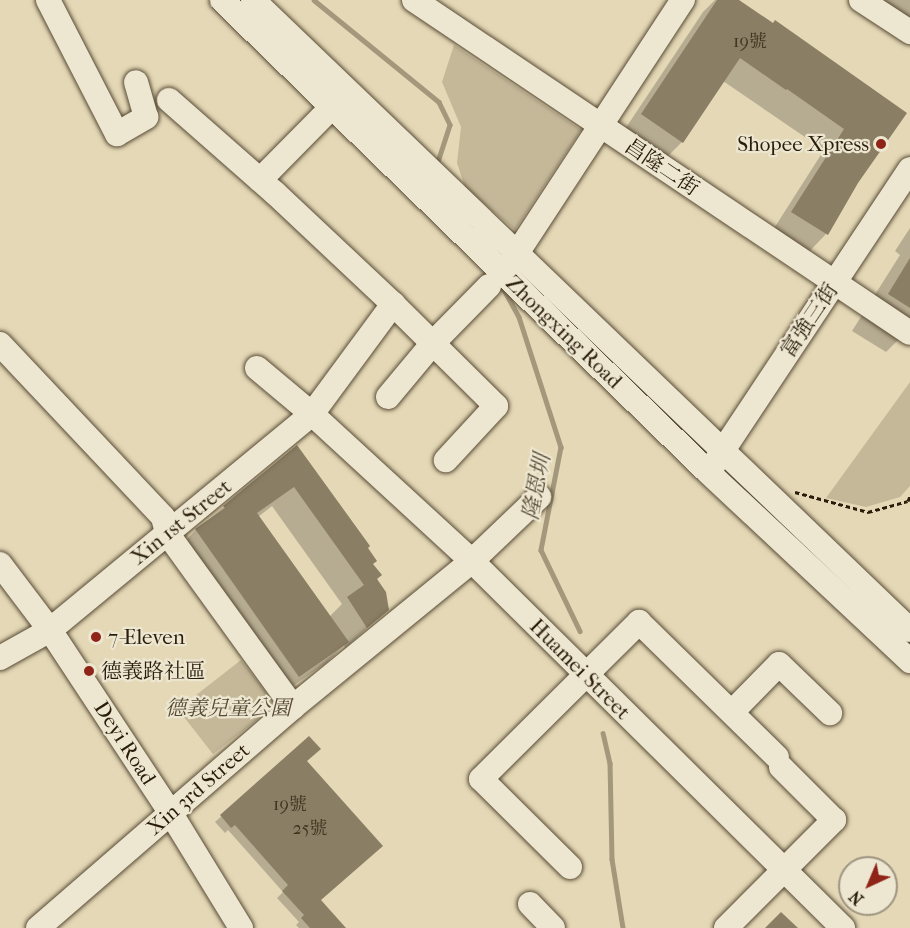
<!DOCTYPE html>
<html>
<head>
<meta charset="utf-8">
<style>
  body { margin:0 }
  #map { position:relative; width:910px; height:928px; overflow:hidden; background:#e4d8b6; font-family:"IM FELL French Canon","Noto Serif TC",serif }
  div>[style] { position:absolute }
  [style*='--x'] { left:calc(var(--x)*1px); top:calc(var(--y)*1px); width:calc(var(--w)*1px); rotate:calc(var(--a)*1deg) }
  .green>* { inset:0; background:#c4b899; transform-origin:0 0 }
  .shadow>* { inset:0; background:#0003 }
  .stream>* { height:4.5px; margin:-2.25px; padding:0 2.25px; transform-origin:2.25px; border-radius:2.25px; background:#a4987c }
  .building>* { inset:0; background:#8a7e64 }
  .path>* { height:3px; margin-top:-1.5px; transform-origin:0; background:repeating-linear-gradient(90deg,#291c0b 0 4.5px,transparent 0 7.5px) }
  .roads { filter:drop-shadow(0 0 2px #584b36) drop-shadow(0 0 2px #584b36) }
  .minor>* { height:24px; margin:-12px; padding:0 12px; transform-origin:12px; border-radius:12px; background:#ede6d0 }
  .dots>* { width:16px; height:16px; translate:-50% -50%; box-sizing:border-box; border:3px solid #ede6d0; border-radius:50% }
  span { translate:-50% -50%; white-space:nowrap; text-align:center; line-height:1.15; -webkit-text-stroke:4.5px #ede6d0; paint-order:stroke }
  .number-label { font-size:18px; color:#413421 }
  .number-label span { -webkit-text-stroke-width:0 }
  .poi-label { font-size:21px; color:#291c0b }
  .right { translate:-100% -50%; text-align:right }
  .left { translate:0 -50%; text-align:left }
  .street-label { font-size:21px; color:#291c0b }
  .park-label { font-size:21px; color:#584b36; font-style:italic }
  .water-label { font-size:22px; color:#5a4e38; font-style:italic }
  .north { position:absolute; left:838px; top:856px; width:60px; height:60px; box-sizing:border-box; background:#ede6d0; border:2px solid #9f9581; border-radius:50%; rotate:224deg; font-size:16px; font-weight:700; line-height:24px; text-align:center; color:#291c0b }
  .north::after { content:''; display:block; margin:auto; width:21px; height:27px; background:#8f2418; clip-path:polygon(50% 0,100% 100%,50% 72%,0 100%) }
</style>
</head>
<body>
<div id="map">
  <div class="green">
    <i style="clip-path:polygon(454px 45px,581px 130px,515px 230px,465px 187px,457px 163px,461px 127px,442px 82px)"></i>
    <i style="clip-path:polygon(910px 382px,910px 486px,900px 497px,866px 507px,826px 498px)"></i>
    <i style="left:241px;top:660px;width:57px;height:80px;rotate:52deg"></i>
  </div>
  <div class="shadow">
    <i style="clip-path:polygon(715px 0,736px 0,905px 113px,856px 182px,826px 234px,806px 255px,771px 233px,824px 150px,723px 81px,682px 142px,661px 163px,621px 135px,703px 12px)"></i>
    <i style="clip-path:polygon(854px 0,910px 0,910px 36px)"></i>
    <i style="clip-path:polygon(910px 228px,910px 328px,886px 352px,852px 331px,900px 255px,895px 251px)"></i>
    <i style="clip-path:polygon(evenodd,297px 447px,366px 548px,388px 609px,345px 648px,344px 645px,326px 663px,278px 696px,175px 551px,196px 530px,297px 447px,272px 506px,342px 604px,329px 617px,258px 517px,272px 506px)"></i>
    <i style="clip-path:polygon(309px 738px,305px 762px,320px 900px,344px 928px,299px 928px,296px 925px,299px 922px,277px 898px,283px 892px,228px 830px,225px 833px,215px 822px)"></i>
  </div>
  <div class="stream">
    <i style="--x:314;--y:0;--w:161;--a:39.2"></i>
    <i style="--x:439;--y:102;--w:25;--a:64"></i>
    <i style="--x:450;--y:125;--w:38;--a:108"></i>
    <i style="--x:503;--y:288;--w:33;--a:61"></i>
    <i style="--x:519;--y:317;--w:137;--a:72.1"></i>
    <i style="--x:561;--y:447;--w:105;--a:101"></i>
    <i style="--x:541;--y:550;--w:90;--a:64.3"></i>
    <i style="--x:603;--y:733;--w:31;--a:77"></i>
    <i style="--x:610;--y:763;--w:96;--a:88.8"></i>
    <i style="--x:612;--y:859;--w:70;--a:80.9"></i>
  </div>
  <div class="building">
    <i style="clip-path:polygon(717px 0,739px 0,773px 23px,775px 20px,907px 113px,858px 183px,828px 235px,791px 212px,844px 129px,787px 89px,786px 90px,740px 58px,683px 143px,641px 114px)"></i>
    <i style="clip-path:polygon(910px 258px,910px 308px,888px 294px)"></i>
    <i style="clip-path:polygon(297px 445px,370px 546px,368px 548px,377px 561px,373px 564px,382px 575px,377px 579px,386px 592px,389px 610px,367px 628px,347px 597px,364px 585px,294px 487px,257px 513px,349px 642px,299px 677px,195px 529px,225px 508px,223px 506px)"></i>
    <i style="clip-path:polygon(309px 736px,321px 749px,307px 761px,383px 846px,321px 900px,346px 928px,310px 928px,301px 918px,304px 915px,282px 891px,288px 885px,235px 825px,231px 828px,220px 815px)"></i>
    <i style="clip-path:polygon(781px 912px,798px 928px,765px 928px)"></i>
  </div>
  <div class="path">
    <i style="--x:795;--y:492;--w:76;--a:15.3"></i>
    <i style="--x:868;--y:512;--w:41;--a:-15.4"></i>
    <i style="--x:908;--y:501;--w:5;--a:-68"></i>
  </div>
  <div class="roads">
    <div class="minor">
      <i style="--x:48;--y:0;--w:151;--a:62.8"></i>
      <i style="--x:117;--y:134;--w:34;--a:-30"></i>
      <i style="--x:146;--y:117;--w:36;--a:-106"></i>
      <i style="--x:222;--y:0;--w:677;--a:44.16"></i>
      <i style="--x:708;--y:472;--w:277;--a:43.1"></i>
      <i style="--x:253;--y:0;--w:910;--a:43.8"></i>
      <i style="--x:414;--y:0;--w:597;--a:33.88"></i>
      <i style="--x:861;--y:0;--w:59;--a:33.1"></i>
      <i style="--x:169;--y:100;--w:141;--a:41.3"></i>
      <i style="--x:275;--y:193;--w:162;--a:43.2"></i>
      <i style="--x:393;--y:304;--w:145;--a:44.7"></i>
      <i style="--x:496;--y:406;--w:74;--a:132.8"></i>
      <i style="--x:260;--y:180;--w:103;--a:-45.4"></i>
      <i style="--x:510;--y:264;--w:316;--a:-56.8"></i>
      <i style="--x:0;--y:344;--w:238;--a:46.7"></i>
      <i style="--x:163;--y:517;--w:16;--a:76"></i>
      <i style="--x:167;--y:533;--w:215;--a:54.1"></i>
      <i style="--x:257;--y:368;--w:72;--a:39.9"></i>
      <i style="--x:312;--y:414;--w:217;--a:42.6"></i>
      <i style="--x:472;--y:561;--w:522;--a:44.69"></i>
      <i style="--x:388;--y:397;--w:70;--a:-50.2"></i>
      <i style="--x:433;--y:343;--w:80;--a:-45.5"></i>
      <i style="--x:714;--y:464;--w:354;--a:-56.4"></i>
      <i style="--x:0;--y:564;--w:83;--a:52.9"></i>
      <i style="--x:50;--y:630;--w:218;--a:56.6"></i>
      <i style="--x:170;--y:812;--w:136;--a:58.5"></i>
      <i style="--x:0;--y:658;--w:57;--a:-29.2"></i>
      <i style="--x:50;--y:630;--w:340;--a:-39.5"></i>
      <i style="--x:312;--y:414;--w:137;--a:-53.6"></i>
      <i style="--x:732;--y:712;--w:67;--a:-45.6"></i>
      <i style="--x:779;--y:664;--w:71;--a:43.9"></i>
      <i style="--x:570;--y:867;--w:125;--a:-135.3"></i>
      <i style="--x:481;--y:779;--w:223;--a:-44.8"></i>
      <i style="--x:639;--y:622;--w:193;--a:44.4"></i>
      <i style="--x:530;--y:904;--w:33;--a:46"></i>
      <i style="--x:38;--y:928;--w:337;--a:-40.9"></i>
      <i style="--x:293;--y:707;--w:231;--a:-39.2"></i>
      <i style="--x:472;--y:561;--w:93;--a:-43.7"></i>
      <i style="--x:726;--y:928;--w:153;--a:-45"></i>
      <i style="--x:834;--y:820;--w:75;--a:-135"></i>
    </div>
  </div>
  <div class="dots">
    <i style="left:881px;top:144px;background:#8f2418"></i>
    <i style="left:96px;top:637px;background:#8f2418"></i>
    <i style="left:89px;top:671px;background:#8f2418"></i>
  </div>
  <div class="number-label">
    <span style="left:750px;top:42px">19號</span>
    <span style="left:290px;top:805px">19號</span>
    <span style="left:310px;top:829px">25號</span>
  </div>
  <div class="poi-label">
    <span class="right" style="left:869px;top:144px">Shopee Xpress</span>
    <span class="left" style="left:108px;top:637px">7-Eleven</span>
    <span class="left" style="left:101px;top:671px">德義路社區</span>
  </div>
  <div class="street-label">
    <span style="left:662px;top:167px;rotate:34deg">昌隆二街</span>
    <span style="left:809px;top:320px;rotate:-56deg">富強三街</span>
    <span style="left:564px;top:332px;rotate:44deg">Zhongxing Road</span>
    <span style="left:181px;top:522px;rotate:-39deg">Xin 1st Street</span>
    <span style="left:580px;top:669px;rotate:45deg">Huamei Street</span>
    <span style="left:125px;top:743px;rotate:57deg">Deyi Road</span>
    <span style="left:198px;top:789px;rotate:-41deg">Xin 3rd Street</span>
  </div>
  <div class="park-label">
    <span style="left:228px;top:708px">德義兒童公園</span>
  </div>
  <div class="water-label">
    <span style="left:537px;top:487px;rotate:-79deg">隆恩圳</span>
  </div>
  <div class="north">N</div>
</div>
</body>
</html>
